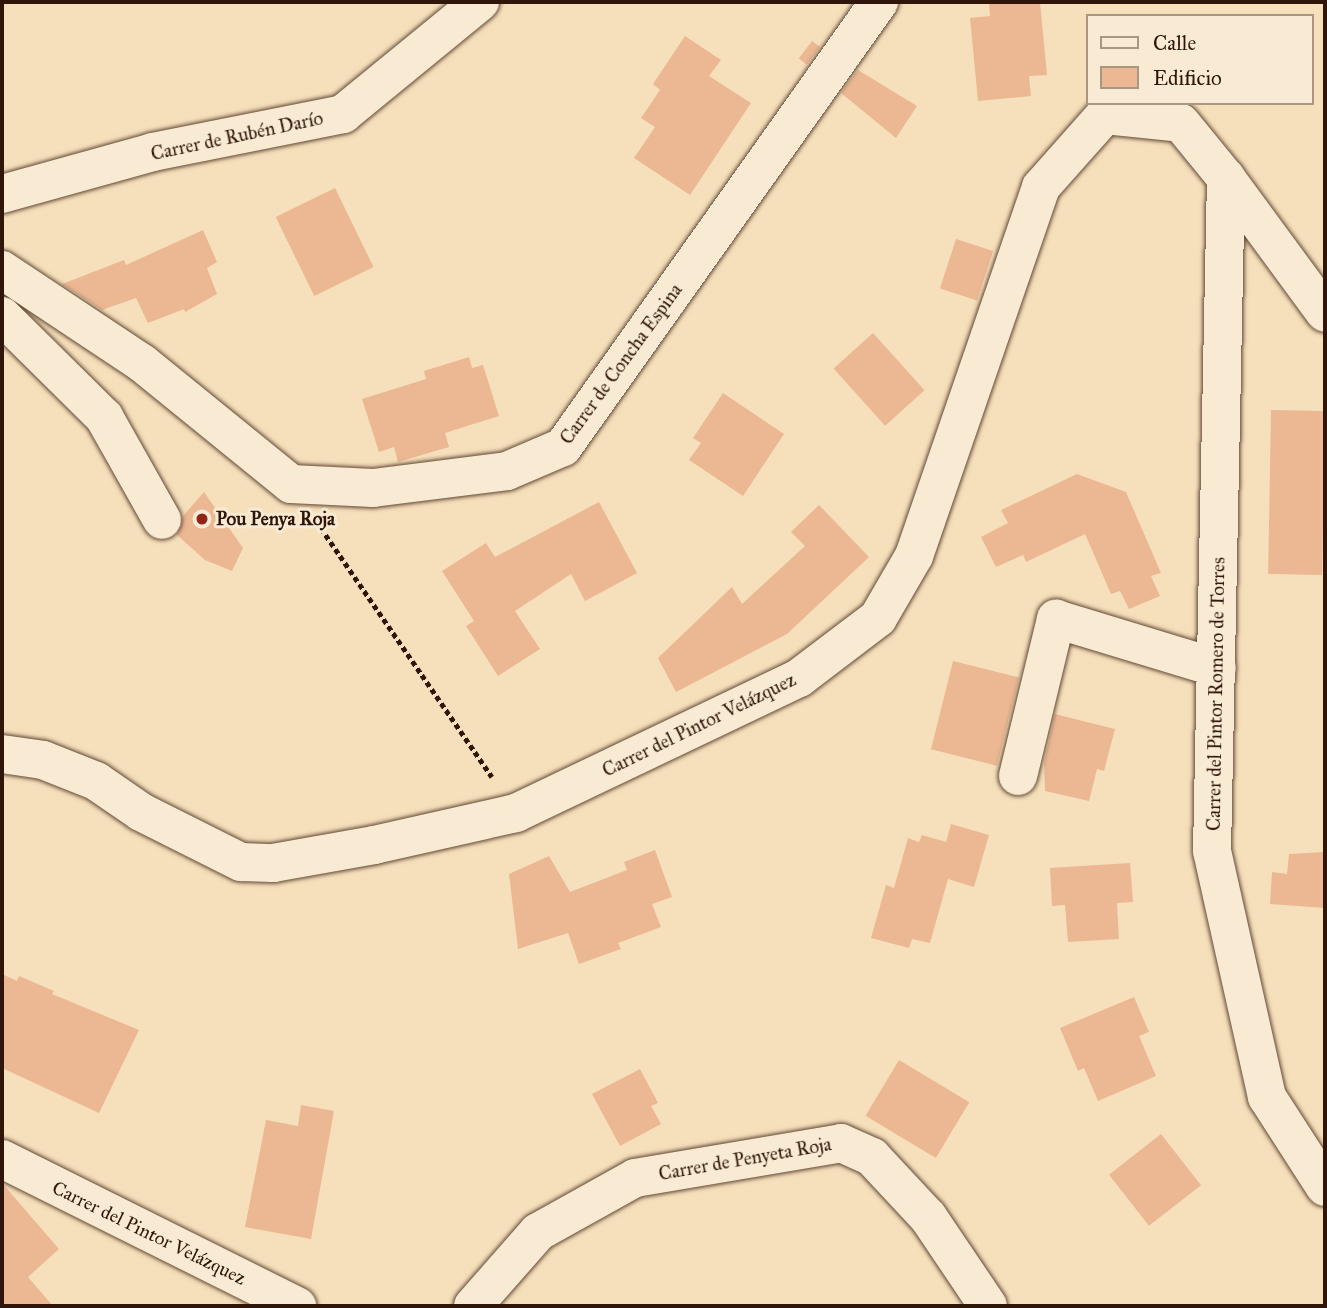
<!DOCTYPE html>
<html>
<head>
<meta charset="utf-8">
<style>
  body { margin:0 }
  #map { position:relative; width:1327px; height:1308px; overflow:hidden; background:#f6e0bb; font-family:"IM FELL Great Primer",serif }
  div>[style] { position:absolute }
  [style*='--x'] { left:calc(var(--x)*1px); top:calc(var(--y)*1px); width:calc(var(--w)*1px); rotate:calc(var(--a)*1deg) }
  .building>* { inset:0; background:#ecb793; transform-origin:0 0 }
  .path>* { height:4.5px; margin-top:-2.25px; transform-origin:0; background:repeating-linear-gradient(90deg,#30160a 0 5px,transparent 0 8.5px) }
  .roads { filter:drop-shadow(0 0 2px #624836) drop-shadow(0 0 2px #624836) }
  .minor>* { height:38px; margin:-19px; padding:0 19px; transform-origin:19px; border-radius:19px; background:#f9ebd3 }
  .dots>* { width:19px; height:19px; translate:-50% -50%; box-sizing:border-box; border:4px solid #f9ebd3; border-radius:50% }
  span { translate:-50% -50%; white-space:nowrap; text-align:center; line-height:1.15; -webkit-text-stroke:6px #f9ebd3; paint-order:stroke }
  .street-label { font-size:19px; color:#30160a }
  .poi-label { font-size:19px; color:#30160a; font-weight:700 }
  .left { translate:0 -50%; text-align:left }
  .frame { position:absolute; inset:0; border:4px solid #30160a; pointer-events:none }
  .legend { position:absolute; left:1086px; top:14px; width:228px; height:91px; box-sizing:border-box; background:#f9ebd3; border:2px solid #a99683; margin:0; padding:9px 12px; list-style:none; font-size:21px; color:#30160a }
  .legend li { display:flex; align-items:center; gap:14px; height:35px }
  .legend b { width:35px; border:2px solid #a99683 }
</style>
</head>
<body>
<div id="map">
  <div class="building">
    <i style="clip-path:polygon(989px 2px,1040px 2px,1047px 75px,1029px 76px,1031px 96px,978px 101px,970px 18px,990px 16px)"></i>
    <i style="clip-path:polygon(685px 36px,721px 60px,709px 76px,751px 103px,690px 195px,634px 158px,655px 127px,641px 118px,660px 90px,653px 84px)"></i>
    <i style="left:812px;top:41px;width:10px;height:22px;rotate:37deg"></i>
    <i style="clip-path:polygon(858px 70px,917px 106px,896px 138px,841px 93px)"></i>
    <i style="left:335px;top:188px;width:88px;height:66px;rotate:64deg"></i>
    <i style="clip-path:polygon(203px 230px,217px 262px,207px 268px,217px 294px,185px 312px,184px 309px,148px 323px,136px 298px,102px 310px,62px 284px,124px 260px,126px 265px)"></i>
    <i style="left:956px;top:239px;width:39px;height:52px;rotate:18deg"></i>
    <i style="left:873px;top:333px;width:77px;height:53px;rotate:48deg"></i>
    <i style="clip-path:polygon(469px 357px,472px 368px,483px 365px,499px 416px,445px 433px,449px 447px,398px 462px,394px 447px,379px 452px,362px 399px,426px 379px,424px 371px)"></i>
    <i style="clip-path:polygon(723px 393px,784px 434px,743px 496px,689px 460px,701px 443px,693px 438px)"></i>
    <i style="left:1271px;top:410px;width:54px;height:164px;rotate:1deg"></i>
    <i style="clip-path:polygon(1077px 474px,1126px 492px,1161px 573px,1151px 576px,1160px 596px,1129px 609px,1120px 591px,1111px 594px,1085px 534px,1026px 562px,1023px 555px,996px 567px,981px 537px,1008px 523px,1001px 510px)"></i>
    <i style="clip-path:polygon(204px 492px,243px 548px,232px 571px,205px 560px,177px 535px,183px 516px)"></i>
    <i style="clip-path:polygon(599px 502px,637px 573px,585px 601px,571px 574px,515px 611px,540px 649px,498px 676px,466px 626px,474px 621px,442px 571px,486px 543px,495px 557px)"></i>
    <i style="clip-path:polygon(819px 505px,869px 557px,787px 634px,676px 692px,658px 658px,732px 587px,742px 604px,805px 546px,791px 532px)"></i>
    <i style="left:953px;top:661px;width:68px;height:91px;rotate:14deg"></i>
    <i style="clip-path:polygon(1055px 714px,1115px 729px,1104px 771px,1097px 769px,1089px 801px,1045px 791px,1044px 763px)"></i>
    <i style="clip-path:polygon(951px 824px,989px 835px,974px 887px,948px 879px,930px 943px,912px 939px,909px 948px,871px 938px,886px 885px,894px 888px,908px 838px,919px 842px,922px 835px,946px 842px)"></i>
    <i style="clip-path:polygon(655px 850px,672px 897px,652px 904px,661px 927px,618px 943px,621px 949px,579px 964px,568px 933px,518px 949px,509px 874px,549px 856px,570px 892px,627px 870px,624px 862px)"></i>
    <i style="clip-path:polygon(1325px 852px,1325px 908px,1270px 904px,1272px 872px,1287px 874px,1289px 854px)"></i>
    <i style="clip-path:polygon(1130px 863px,1133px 902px,1117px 903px,1119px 939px,1068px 942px,1065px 905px,1052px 906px,1050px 868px)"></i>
    <i style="clip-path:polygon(2px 974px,17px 981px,19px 976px,54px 991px,52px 994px,139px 1030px,99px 1113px,2px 1068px)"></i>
    <i style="clip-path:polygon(1134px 997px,1149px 1032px,1139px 1036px,1156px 1076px,1098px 1101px,1084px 1068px,1078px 1071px,1060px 1028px)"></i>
    <i style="left:899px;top:1060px;width:82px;height:65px;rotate:31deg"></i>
    <i style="clip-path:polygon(640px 1069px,658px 1103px,651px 1106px,661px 1124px,620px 1146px,592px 1094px)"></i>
    <i style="clip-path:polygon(301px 1105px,334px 1111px,311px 1239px,245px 1227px,266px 1120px,298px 1126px)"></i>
    <i style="left:1161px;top:1134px;width:65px;height:66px;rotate:52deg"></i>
    <i style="clip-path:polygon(2px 1183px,59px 1249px,28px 1277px,53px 1306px,2px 1306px)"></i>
  </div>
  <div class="path">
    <i style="--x:321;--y:528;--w:302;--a:55.5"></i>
  </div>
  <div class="roads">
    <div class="minor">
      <i style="--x:1226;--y:178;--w:673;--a:91.19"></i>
      <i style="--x:1212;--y:851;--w:252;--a:77.4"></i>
      <i style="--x:1267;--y:1097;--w:107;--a:57.2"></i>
      <i style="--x:2;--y:194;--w:157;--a:-15.5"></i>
      <i style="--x:153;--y:152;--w:194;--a:-11.3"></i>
      <i style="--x:343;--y:114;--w:177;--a:-39.3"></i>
      <i style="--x:2;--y:270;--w:168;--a:33.6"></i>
      <i style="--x:142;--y:363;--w:192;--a:39.1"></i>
      <i style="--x:291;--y:484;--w:82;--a:2.8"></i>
      <i style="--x:373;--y:488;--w:135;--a:-7.2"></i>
      <i style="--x:507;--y:471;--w:61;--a:-23.2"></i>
      <i style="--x:563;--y:447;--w:546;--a:-54.62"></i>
      <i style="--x:2;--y:316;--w:144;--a:44.7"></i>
      <i style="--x:104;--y:417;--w:118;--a:60.6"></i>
      <i style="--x:2;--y:754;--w:41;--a:8.3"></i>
      <i style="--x:43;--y:760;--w:57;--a:21.6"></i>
      <i style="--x:96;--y:781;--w:55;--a:34.6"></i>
      <i style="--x:141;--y:812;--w:112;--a:26.6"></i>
      <i style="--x:241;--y:862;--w:32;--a:2"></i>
      <i style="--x:273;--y:863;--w:103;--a:-10.1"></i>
      <i style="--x:374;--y:845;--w:146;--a:-12.7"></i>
      <i style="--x:516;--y:813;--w:314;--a:-25.5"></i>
      <i style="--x:799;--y:678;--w:99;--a:-37.2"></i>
      <i style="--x:878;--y:618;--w:72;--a:-59.9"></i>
      <i style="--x:914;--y:556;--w:390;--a:-71"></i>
      <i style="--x:1041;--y:187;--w:96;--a:-48.4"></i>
      <i style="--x:1105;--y:115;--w:76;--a:6"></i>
      <i style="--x:1181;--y:123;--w:71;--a:50.7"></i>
      <i style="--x:1226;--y:178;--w:167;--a:53.7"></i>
      <i style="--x:1018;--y:776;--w:162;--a:-76.4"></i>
      <i style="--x:1056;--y:619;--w:168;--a:16.9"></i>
      <i style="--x:2;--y:1159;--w:330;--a:26.5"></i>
      <i style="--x:473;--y:1306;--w:98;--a:-48.7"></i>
      <i style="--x:538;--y:1232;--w:111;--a:-29.1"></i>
      <i style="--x:635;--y:1178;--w:209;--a:-9.6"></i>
      <i style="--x:841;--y:1143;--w:34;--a:24"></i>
      <i style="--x:872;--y:1157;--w:82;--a:47"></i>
      <i style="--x:928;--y:1217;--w:107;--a:56"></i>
    </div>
  </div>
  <div class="dots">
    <i style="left:202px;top:519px;background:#8f2418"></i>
  </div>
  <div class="street-label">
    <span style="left:237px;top:136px;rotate:-12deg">Carrer de Rubén Darío</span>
    <span style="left:621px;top:364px;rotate:-54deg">Carrer de Concha Espina</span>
    <span style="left:1216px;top:694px;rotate:-89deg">Carrer del Pintor Romero de Torres</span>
    <span style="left:699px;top:725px;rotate:-26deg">Carrer del Pintor Velázquez</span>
    <span style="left:745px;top:1159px;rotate:-10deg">Carrer de Penyeta Roja</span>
    <span style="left:149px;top:1233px;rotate:26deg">Carrer del Pintor Velázquez</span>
  </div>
  <div class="poi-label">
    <span class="left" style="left:216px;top:519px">Pou Penya Roja</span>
  </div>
  <div class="frame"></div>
  <ul class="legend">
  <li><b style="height:9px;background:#f9ebd3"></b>Calle</li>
  <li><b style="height:19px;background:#ecb793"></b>Edificio</li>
  </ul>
</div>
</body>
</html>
